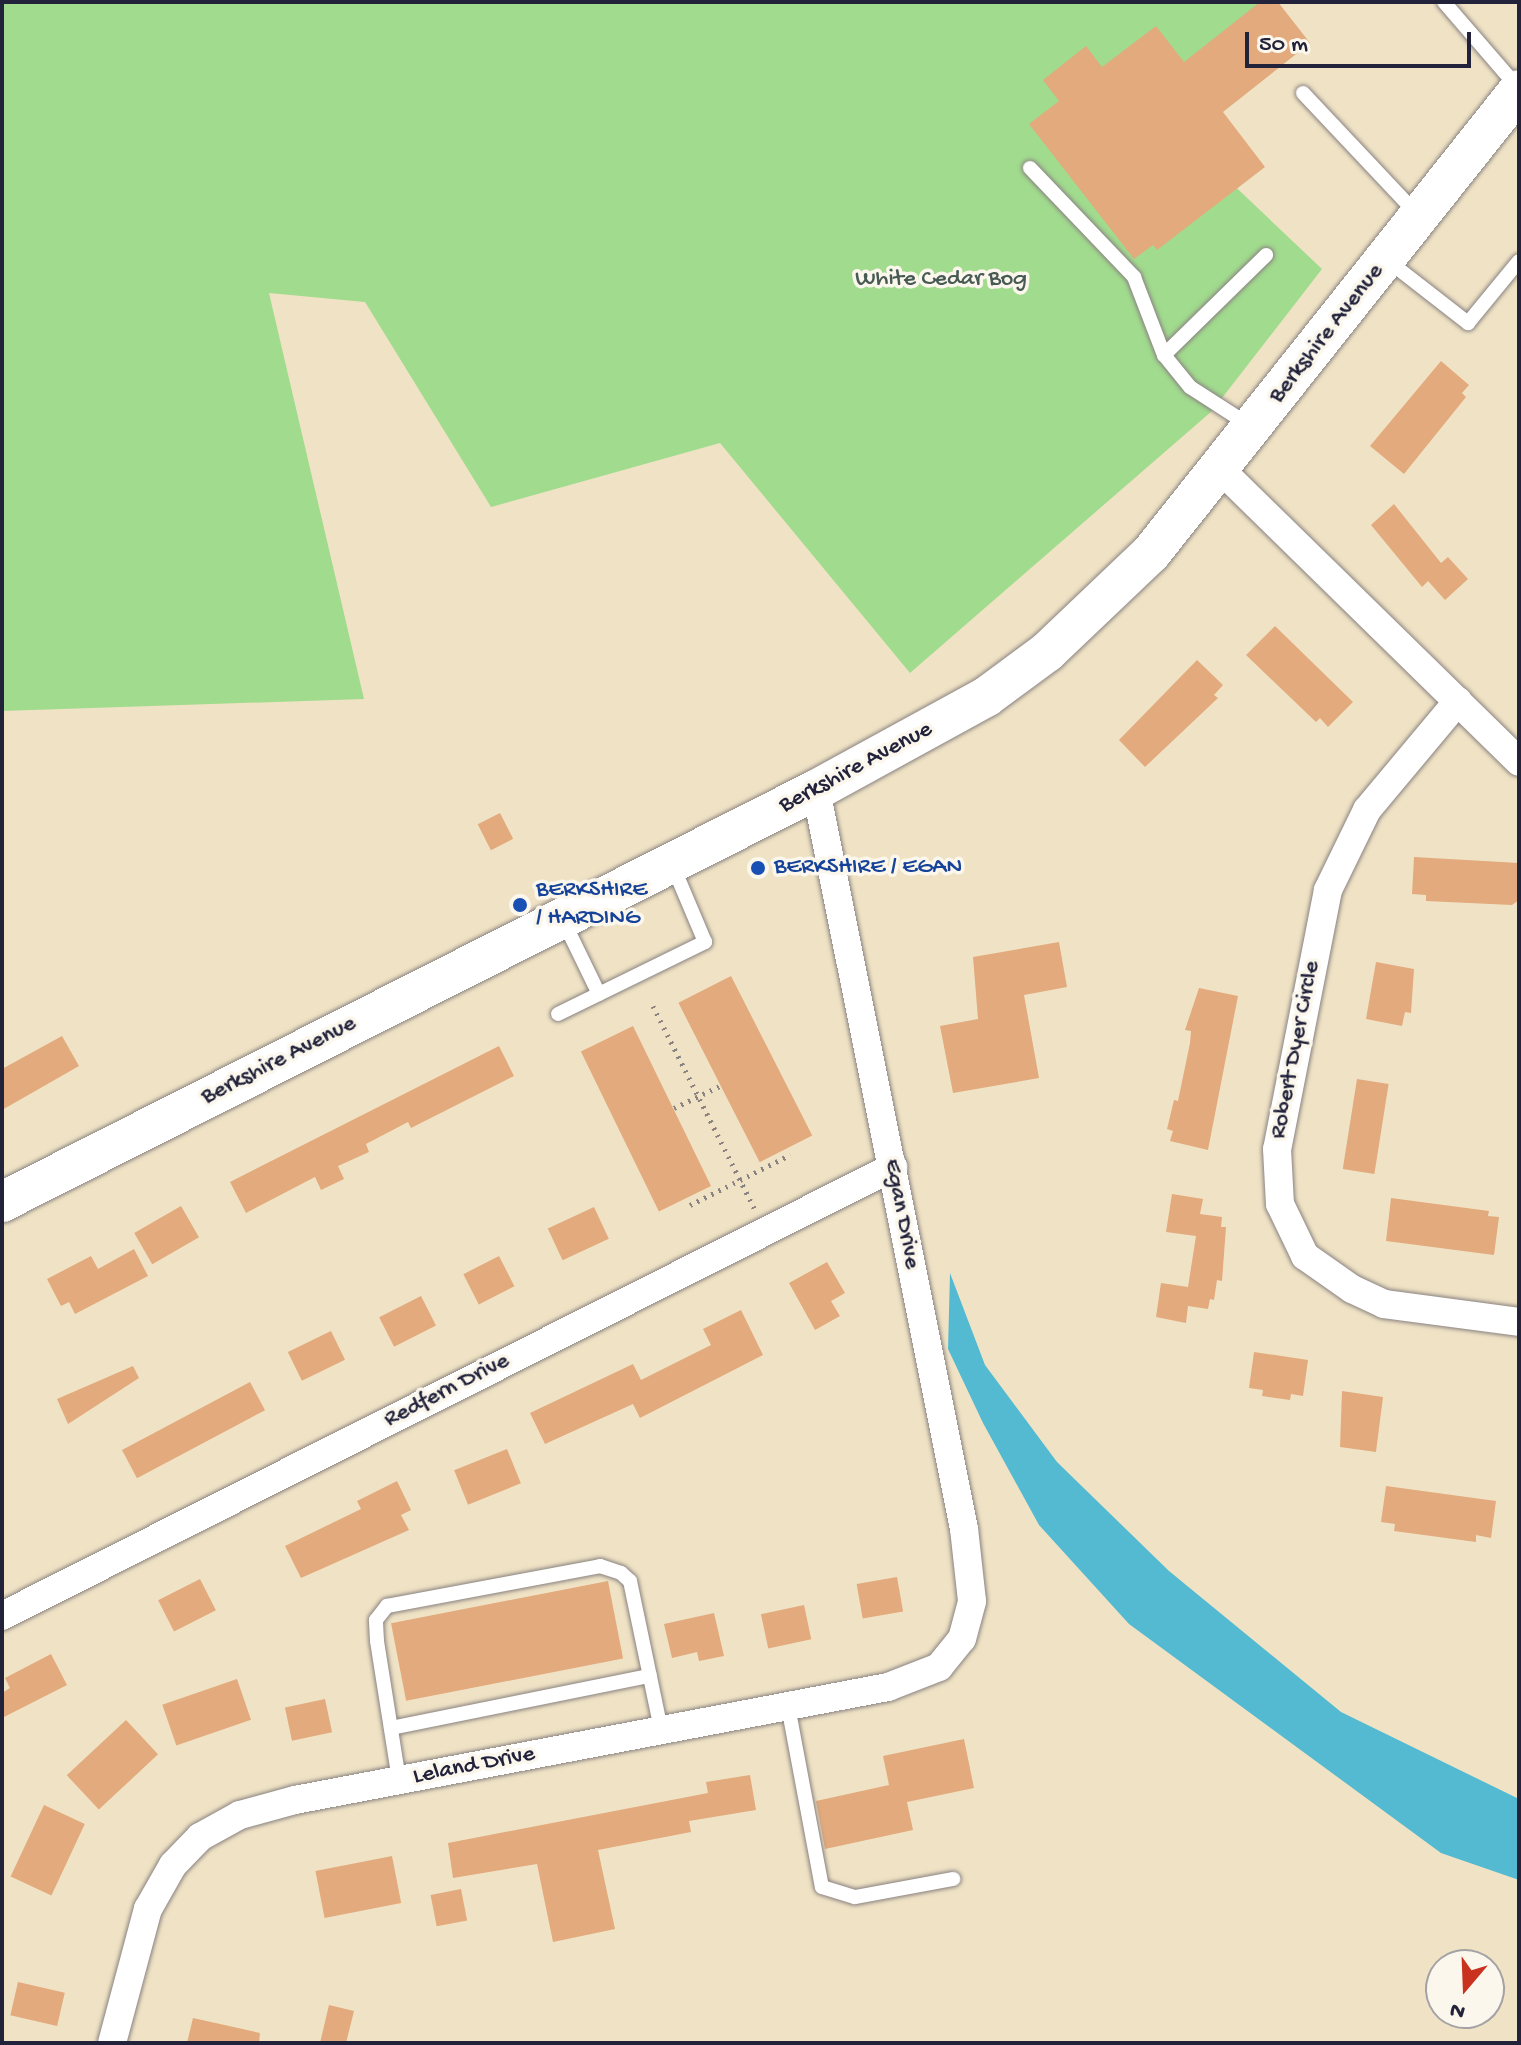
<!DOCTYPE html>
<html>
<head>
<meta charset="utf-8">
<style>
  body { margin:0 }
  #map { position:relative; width:1521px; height:2045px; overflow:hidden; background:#f0e3c5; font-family:"Gochi Hand",sans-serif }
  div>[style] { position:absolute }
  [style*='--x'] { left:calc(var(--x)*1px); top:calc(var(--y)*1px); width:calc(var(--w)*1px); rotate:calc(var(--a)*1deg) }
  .green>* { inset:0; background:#a1db8e }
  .water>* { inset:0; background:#53bad1 }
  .building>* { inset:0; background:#e2aa7d; transform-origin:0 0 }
  .path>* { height:5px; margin-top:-2.5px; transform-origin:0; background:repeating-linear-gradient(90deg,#898280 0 2px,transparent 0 8px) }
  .roads { filter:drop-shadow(0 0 2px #898280) drop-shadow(0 0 2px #898280) }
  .service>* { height:14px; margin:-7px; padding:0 7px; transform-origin:7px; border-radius:7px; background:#fff }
  .minor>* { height:28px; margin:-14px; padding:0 14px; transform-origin:14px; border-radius:14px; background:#fff }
  .secondary>* { height:40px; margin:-20px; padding:0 20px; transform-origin:20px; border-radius:20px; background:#fff }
  .dots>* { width:22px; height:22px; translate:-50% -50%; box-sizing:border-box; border:4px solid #fbf7ec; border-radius:50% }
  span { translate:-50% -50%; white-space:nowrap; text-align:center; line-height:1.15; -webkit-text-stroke:7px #fbf7ec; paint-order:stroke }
  .park-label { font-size:24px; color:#485a54 }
  .street-label { font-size:24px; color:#22223b }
  .transit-label { font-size:24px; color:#164399 }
  .left { translate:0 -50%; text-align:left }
  .frame { position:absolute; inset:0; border:4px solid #22223b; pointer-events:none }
  .north { position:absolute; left:1425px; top:1949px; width:80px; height:80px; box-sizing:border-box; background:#fbf7ec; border:2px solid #a4a2a5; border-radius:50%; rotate:199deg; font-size:22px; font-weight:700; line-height:32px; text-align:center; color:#22223b }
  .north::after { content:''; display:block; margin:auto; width:28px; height:36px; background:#c8321e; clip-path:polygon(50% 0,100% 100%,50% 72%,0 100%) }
  .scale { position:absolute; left:1245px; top:32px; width:226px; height:36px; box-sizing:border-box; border:4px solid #22223b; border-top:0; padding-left:10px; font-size:24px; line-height:28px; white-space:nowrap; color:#22223b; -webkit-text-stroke:6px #fbf7ec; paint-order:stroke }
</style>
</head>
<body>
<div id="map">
  <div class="green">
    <i style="clip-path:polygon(2px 2px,1274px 2px,1167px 122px,1322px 269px,1212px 411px,910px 673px,720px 443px,491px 507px,365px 302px,269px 293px,364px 699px,2px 711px)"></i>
  </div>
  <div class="water">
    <i style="clip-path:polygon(950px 1273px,985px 1365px,1057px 1462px,1169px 1571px,1341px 1712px,1519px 1799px,1519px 1880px,1441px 1853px,1129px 1624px,1039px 1525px,983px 1423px,948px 1349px)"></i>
  </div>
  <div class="building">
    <i style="clip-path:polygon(1260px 2px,1278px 2px,1310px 43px,1223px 112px,1265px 167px,1157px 250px,1153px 245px,1134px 259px,1029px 124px,1059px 101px,1043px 80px,1086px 46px,1102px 67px,1156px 26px,1184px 62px)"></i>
    <i style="clip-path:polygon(1441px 361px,1469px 385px,1462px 393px,1466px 397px,1404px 474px,1370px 446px)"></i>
    <i style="clip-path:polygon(1394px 504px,1441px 563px,1448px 557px,1468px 579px,1445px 600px,1428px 581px,1422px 587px,1371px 525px)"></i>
    <i style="clip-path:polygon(1275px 626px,1353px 702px,1328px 727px,1320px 718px,1316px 722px,1246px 655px)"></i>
    <i style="clip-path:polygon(1197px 660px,1223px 685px,1214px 695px,1218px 698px,1145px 767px,1119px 740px)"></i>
    <i style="left:500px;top:813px;width:29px;height:25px;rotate:63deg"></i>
    <i style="clip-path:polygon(1414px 857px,1519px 863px,1519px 900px,1512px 905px,1426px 901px,1426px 895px,1412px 894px)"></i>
    <i style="clip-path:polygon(1059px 942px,1067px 987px,1024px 995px,1039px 1078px,953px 1093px,940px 1026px,978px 1019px,973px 957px)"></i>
    <i style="clip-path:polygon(1376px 962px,1414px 969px,1411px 1013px,1405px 1012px,1402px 1026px,1366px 1019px)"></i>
    <i style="left:731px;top:976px;width:179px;height:59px;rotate:63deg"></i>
    <i style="clip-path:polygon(1199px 988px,1238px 996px,1208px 1150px,1170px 1141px,1173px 1131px,1167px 1129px,1174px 1100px,1178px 1101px,1190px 1043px,1191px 1031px,1185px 1030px)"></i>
    <i style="left:633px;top:1026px;width:178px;height:58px;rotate:64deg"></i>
    <i style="clip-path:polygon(62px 1036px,79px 1066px,2px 1110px,2px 1069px)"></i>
    <i style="clip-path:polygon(499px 1046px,514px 1076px,411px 1128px,408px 1122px,366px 1144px,369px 1152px,338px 1166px,344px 1179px,321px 1190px,315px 1177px,246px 1213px,230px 1182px)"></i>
    <i style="left:1357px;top:1079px;width:32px;height:91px;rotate:9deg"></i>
    <i style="clip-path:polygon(1172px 1194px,1203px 1199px,1200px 1214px,1222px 1217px,1221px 1227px,1226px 1227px,1222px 1281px,1217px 1280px,1214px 1300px,1210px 1299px,1208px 1309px,1188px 1306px,1186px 1323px,1156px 1317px,1161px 1283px,1188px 1287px,1196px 1236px,1166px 1232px)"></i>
    <i style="clip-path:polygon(1391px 1198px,1489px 1211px,1488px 1216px,1499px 1217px,1494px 1255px,1386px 1241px)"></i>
    <i style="left:181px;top:1206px;width:36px;height:54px;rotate:60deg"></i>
    <i style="left:594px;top:1207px;width:35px;height:51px;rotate:65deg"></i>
    <i style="clip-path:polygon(134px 1249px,148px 1276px,75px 1314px,69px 1302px,61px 1306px,47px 1279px,91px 1256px,98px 1269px)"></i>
    <i style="left:499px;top:1256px;width:34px;height:40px;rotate:63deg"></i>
    <i style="clip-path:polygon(827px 1262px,845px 1293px,831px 1301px,840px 1316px,815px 1330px,789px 1283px)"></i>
    <i style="left:421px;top:1296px;width:33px;height:47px;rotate:63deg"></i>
    <i style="clip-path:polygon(741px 1310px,763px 1355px,640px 1418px,633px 1404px,545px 1444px,530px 1413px,633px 1364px,641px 1380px,711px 1345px,703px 1329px)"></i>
    <i style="left:331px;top:1331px;width:32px;height:48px;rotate:64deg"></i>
    <i style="clip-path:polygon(1254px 1352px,1308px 1360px,1303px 1396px,1291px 1394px,1290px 1400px,1262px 1396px,1263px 1390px,1249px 1388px)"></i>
    <i style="clip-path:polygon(133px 1366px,139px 1378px,68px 1424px,57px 1399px)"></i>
    <i style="left:250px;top:1382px;width:32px;height:145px;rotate:62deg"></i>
    <i style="clip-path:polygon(1342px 1391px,1383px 1397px,1376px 1452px,1340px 1447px)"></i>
    <i style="left:507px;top:1449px;width:37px;height:57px;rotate:68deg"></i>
    <i style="clip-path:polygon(397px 1481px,411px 1510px,401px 1515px,409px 1530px,301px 1578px,285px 1546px,361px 1509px,357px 1501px)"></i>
    <i style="clip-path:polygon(1386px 1486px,1496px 1501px,1491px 1538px,1476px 1535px,1476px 1542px,1394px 1531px,1395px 1524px,1381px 1522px)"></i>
    <i style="left:897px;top:1577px;width:35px;height:41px;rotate:80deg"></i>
    <i style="left:200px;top:1579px;width:35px;height:47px;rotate:63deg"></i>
    <i style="left:608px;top:1581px;width:79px;height:221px;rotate:79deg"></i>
    <i style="left:804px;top:1605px;width:35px;height:44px;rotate:78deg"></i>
    <i style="clip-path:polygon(714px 1613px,724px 1656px,699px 1661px,697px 1652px,672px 1658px,664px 1624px)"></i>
    <i style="clip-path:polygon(51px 1654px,67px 1685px,2px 1718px,2px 1693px,10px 1688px,5px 1678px)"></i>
    <i style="left:237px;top:1679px;width:43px;height:79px;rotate:71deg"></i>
    <i style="left:325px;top:1699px;width:34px;height:41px;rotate:78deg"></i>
    <i style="left:126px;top:1720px;width:47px;height:81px;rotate:47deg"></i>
    <i style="clip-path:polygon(964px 1739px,974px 1788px,907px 1802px,913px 1830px,825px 1849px,816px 1801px,889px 1785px,883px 1756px)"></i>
    <i style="clip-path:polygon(750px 1775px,756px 1810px,689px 1821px,691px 1832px,598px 1850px,615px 1929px,553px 1942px,537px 1864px,453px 1878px,448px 1843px,708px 1793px,706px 1782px)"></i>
    <i style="left:44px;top:1805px;width:45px;height:79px;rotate:25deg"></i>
    <i style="left:392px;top:1856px;width:48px;height:78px;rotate:79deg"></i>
    <i style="left:461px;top:1889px;width:32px;height:31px;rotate:79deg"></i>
    <i style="left:18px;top:1982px;width:48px;height:34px;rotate:13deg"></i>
    <i style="clip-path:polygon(329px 2005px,354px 2011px,346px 2043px,320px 2043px)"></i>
    <i style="clip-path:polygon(193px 2018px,260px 2033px,259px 2043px,187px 2043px)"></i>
  </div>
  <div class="path">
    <i style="--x:653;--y:1006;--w:226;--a:63.4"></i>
    <i style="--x:674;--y:1108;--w:51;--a:-25.6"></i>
    <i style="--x:690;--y:1205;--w:112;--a:-26.6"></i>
  </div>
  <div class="roads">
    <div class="service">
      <i style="--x:1444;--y:2;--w:115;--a:49.2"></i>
      <i style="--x:1303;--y:93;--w:165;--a:46.7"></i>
      <i style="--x:1030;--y:168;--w:151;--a:46.3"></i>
      <i style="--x:1134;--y:277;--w:84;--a:69"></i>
      <i style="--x:1387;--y:260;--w:103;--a:37.9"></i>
      <i style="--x:1468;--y:323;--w:80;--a:-50.6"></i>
      <i style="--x:1249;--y:425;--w:70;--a:-147.2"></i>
      <i style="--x:1190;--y:387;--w:41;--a:-129.1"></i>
      <i style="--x:1164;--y:355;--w:143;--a:-44.4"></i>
      <i style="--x:564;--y:922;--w:80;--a:64.1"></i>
      <i style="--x:558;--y:1014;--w:164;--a:-26.1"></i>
      <i style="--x:705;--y:942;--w:85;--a:-112.9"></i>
      <i style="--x:788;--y:1706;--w:184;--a:79.4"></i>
      <i style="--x:822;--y:1887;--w:34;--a:17"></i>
      <i style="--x:855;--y:1897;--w:100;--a:-10.4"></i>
      <i style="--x:391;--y:1728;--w:264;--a:-11.4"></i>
      <i style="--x:399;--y:1780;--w:141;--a:-99"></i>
      <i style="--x:377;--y:1641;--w:21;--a:-93"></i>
      <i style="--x:376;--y:1620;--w:18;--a:-52"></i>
      <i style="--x:387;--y:1606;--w:217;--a:-10.6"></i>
      <i style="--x:600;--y:1566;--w:22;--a:18"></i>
      <i style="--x:621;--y:1573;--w:12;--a:42"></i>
      <i style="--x:630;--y:1581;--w:152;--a:78.2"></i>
    </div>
    <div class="minor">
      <i style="--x:1219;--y:468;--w:420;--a:44.4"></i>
      <i style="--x:1458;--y:701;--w:142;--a:129.9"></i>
      <i style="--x:1367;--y:810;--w:89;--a:116"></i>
      <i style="--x:1328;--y:890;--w:264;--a:101.1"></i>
      <i style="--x:1277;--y:1149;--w:55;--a:86.9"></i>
      <i style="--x:1280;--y:1204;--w:58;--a:64.3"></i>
      <i style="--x:1305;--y:1256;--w:57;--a:35.1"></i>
      <i style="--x:1352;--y:1289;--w:35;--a:25"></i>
      <i style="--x:1384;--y:1304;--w:136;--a:7.6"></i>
      <i style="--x:2;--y:1616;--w:998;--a:-26.74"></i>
      <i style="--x:112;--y:2043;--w:139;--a:-75"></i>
      <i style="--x:148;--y:1909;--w:51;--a:-60.4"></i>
      <i style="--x:173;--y:1865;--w:39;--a:-46"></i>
      <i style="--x:200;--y:1837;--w:46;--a:-28.8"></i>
      <i style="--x:240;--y:1815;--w:57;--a:-15.3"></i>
      <i style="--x:295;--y:1800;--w:604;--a:-10.79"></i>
      <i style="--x:888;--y:1687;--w:55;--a:-21.4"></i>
      <i style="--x:939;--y:1667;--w:36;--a:-51"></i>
      <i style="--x:962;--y:1639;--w:39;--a:-75"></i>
      <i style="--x:972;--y:1601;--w:72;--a:-96.3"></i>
      <i style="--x:964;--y:1529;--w:754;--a:-101.32"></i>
    </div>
    <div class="secondary">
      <i style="--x:2;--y:1202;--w:912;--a:-26.85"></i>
      <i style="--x:816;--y:790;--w:194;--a:-28.7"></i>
      <i style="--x:986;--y:697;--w:76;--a:-36.4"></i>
      <i style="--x:1047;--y:652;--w:144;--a:-43.6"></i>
      <i style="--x:1151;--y:553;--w:591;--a:-51.52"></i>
    </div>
  </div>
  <div class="dots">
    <i style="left:758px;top:868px;background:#1a4fb4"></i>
    <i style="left:520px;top:905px;background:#1a4fb4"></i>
  </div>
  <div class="park-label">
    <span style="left:941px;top:280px">White Cedar Bog</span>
  </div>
  <div class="street-label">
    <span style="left:1327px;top:334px;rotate:-52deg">Berkshire Avenue</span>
    <span style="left:856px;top:768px;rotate:-28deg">Berkshire Avenue</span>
    <span style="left:1296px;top:1050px;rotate:-79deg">Robert Dyer Circle</span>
    <span style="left:279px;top:1061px;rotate:-27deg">Berkshire Avenue</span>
    <span style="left:901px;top:1214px;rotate:79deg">Egan Drive</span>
    <span style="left:447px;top:1391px;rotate:-27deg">Redfern Drive</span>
    <span style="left:474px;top:1766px;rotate:-11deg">Leland Drive</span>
  </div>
  <div class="transit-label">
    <span class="left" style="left:774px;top:868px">BERKSHIRE / EGAN</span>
    <span class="left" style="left:536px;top:905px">BERKSHIRE<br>/ HARDING</span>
  </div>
  <div class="frame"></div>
  <div class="north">N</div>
  <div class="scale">50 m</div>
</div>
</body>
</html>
